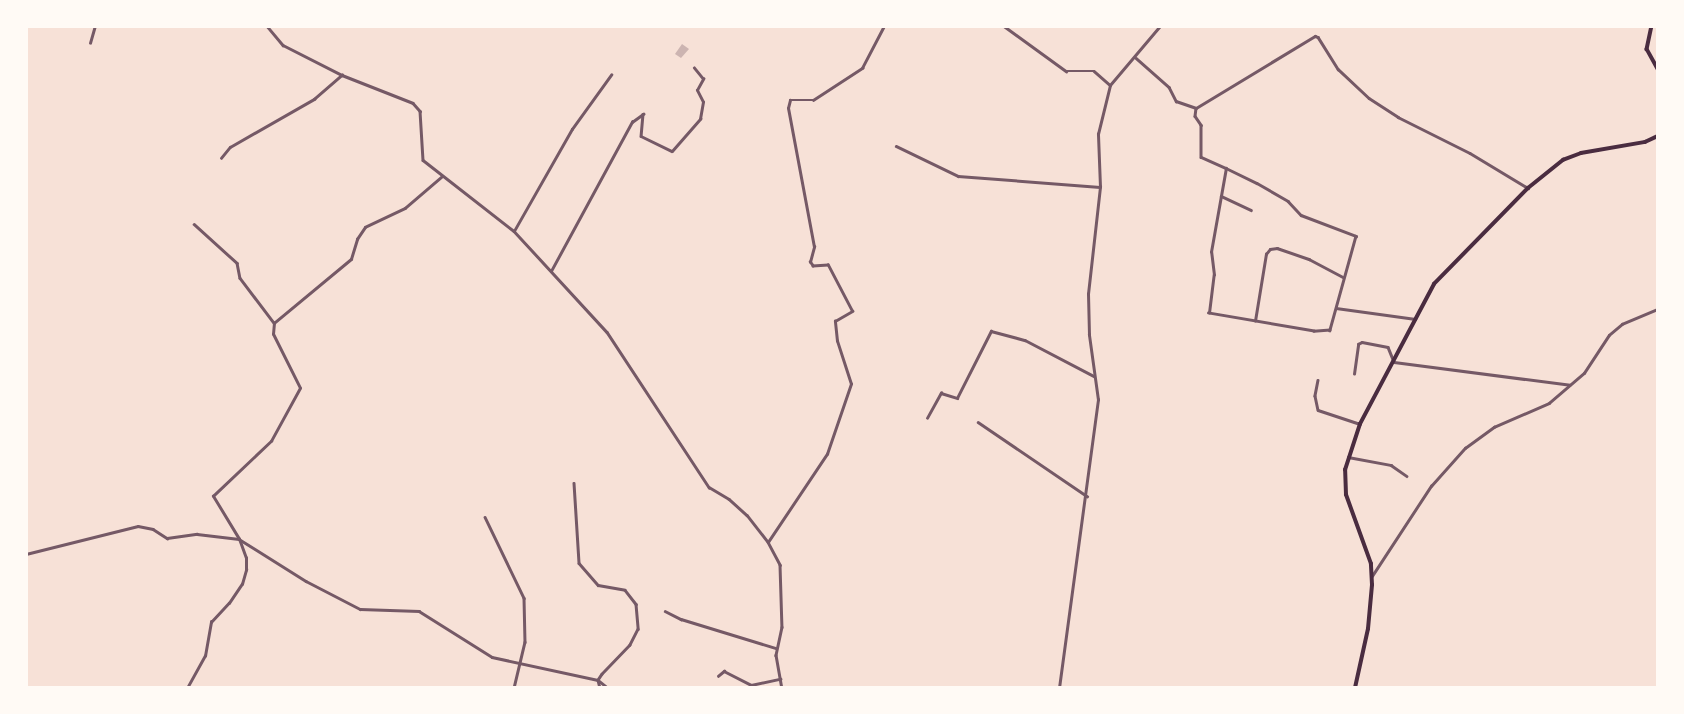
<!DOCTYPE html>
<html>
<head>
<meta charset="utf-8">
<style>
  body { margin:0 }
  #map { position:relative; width:1684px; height:714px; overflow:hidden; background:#f7e1d7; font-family:Jost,sans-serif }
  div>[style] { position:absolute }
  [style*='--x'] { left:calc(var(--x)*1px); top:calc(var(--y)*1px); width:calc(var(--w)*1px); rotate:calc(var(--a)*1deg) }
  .building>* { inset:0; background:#ccb4b1 }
  .minor>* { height:2.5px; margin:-1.25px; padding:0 1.25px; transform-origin:1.25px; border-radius:1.25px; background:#755966 }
  .tertiary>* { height:2.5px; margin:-1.25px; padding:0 1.25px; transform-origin:1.25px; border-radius:1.25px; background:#755966 }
  .primary>* { height:3.5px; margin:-1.75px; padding:0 1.75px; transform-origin:1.75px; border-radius:1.75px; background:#4a2c40 }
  span { translate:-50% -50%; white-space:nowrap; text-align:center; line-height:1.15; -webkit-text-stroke:6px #fffaf5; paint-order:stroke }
  .frame { position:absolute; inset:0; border:28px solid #fffaf5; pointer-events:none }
</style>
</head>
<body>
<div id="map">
  <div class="building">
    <i style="clip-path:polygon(682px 44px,689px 49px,681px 58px,675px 54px)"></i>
  </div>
  <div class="minor">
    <i style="--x:267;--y:26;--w:25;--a:50"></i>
    <i style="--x:283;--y:45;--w:66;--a:27"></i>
    <i style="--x:342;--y:75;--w:76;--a:21.5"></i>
    <i style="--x:413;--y:103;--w:11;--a:49"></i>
    <i style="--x:420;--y:111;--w:49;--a:86.5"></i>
    <i style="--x:423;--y:160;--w:115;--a:38"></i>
    <i style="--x:514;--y:231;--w:137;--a:47.4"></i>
    <i style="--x:607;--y:332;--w:186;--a:56.7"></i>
    <i style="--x:709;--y:487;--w:23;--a:31"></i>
    <i style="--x:729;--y:499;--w:24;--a:42"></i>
    <i style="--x:747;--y:515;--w:34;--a:52"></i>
    <i style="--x:768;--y:542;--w:26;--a:62"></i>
    <i style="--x:780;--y:565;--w:62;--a:88.2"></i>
    <i style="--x:782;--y:627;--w:29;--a:102"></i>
    <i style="--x:776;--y:655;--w:34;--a:80"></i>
    <i style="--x:1004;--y:26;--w:77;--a:36"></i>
    <i style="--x:1066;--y:71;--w:28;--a:0"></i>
    <i style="--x:1094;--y:71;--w:21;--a:41"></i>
    <i style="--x:90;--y:43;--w:18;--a:-74"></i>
    <i style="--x:1136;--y:58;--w:44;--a:41.3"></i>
    <i style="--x:1169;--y:87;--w:16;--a:63"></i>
    <i style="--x:1176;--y:101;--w:21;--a:19"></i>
    <i style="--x:1196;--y:108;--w:139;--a:-31.2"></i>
    <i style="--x:1315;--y:36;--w:3;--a:18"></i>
    <i style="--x:1318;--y:37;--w:38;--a:58"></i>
    <i style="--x:1338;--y:69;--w:42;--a:43.1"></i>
    <i style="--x:1369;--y:98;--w:35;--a:33"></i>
    <i style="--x:1398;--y:117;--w:80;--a:26.6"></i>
    <i style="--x:1470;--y:153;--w:68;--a:31.1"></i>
    <i style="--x:1196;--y:108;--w:8;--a:97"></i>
    <i style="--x:1195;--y:116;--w:11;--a:56"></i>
    <i style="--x:1201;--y:125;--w:32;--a:90"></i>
    <i style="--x:1201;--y:157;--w:27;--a:24"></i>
    <i style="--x:1226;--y:168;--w:34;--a:26"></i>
    <i style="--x:1257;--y:183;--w:36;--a:30"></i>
    <i style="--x:1288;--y:201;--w:19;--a:47"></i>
    <i style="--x:1301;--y:215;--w:59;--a:20.9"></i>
    <i style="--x:1356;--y:236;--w:98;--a:105.5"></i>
    <i style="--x:1330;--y:330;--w:16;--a:176"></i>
    <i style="--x:1314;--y:331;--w:107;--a:-170.3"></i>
    <i style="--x:1209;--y:313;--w:38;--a:-83"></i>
    <i style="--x:1214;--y:275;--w:23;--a:-97"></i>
    <i style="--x:1211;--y:252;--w:85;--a:-79.9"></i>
    <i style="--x:896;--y:146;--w:69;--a:25.8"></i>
    <i style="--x:958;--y:176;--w:142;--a:4.4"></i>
    <i style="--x:221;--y:158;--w:14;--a:-51"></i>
    <i style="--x:230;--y:147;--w:97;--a:-29.7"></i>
    <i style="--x:314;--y:99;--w:37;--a:-41"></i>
    <i style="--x:1221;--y:196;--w:33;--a:25"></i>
    <i style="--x:194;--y:224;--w:58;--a:42.2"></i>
    <i style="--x:237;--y:263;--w:15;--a:79"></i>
    <i style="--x:240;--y:278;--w:56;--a:52.9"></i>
    <i style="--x:514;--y:231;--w:117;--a:-60.4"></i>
    <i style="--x:572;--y:129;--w:67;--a:-54.2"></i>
    <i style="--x:551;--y:271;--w:170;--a:-61.5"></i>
    <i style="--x:632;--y:122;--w:14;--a:-36"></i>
    <i style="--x:643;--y:114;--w:22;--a:95"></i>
    <i style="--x:641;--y:136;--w:34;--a:26"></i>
    <i style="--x:672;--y:151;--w:43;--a:-48.8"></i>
    <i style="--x:700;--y:119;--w:17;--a:-80"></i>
    <i style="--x:703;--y:102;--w:13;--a:-117"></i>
    <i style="--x:697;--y:90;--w:13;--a:-61"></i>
    <i style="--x:703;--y:79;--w:14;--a:-129"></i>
    <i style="--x:1336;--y:308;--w:80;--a:7.9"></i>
    <i style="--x:1255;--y:321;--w:68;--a:-80.7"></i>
    <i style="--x:1266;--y:254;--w:6;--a:-51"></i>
    <i style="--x:1270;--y:249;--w:7;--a:-8"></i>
    <i style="--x:1277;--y:248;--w:34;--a:19"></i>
    <i style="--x:1309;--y:259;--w:38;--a:28"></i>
    <i style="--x:1354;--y:374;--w:30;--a:-82"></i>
    <i style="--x:1358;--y:344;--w:4;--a:-27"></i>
    <i style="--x:1362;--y:342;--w:26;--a:11"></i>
    <i style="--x:1388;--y:347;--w:16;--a:68"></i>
    <i style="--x:1394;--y:362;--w:177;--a:7.4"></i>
    <i style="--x:1318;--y:380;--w:16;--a:101"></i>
    <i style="--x:1315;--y:396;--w:14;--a:78"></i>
    <i style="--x:1318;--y:410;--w:44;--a:18.4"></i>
    <i style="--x:927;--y:418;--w:29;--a:-61"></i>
    <i style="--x:941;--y:393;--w:17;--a:17"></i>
    <i style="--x:957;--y:398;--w:75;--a:-63.1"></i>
    <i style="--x:991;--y:331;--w:35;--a:15"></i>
    <i style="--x:1025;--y:340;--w:78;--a:27.6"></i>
    <i style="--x:978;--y:422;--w:132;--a:34.2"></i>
    <i style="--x:1348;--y:457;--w:44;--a:10.5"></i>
    <i style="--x:1391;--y:465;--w:19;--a:35"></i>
    <i style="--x:574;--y:483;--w:80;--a:86.4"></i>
    <i style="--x:579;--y:563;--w:29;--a:49"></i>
    <i style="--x:598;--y:585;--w:27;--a:10"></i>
    <i style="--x:625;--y:590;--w:18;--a:52"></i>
    <i style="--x:636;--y:604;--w:25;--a:85"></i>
    <i style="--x:638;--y:629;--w:18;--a:117"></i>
    <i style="--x:630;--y:645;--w:40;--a:134"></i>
    <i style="--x:602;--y:674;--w:7;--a:124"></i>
    <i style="--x:598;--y:680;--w:8;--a:76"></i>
    <i style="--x:485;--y:517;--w:90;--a:64.3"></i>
    <i style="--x:524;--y:598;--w:44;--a:88.7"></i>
    <i style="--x:525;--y:642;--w:47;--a:103.4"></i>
    <i style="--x:768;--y:542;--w:106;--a:-56.2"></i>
    <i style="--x:827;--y:454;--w:74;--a:-71.1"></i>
    <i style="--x:851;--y:384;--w:45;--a:-108"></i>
    <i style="--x:837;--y:341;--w:20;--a:-96"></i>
    <i style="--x:835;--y:321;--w:20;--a:-30"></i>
    <i style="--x:852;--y:311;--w:52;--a:-117.6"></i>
    <i style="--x:828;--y:265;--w:15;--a:176"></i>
    <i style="--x:813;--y:266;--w:5;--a:-127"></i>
    <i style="--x:810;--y:262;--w:16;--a:-75"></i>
    <i style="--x:814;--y:247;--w:141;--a:-100.6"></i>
    <i style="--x:788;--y:108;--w:8;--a:-76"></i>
    <i style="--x:790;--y:100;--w:23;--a:0"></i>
    <i style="--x:813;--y:100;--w:59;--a:-33.1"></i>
    <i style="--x:862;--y:68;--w:47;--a:-62.4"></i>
    <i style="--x:26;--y:554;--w:115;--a:-14"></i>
    <i style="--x:138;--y:526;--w:15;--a:11"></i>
    <i style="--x:153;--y:529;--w:17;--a:33"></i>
    <i style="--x:167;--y:538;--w:30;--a:-8"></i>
    <i style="--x:197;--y:534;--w:42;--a:6.8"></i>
    <i style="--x:239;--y:539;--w:79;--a:32.1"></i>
    <i style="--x:306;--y:581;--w:61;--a:27.4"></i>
    <i style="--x:360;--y:609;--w:59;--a:1.9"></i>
    <i style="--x:419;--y:611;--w:86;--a:32.2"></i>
    <i style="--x:492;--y:657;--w:108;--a:12.2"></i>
    <i style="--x:598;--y:680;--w:13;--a:39"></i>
    <i style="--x:1372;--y:576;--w:108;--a:-56.8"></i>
    <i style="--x:1431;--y:486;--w:51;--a:-48.2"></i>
    <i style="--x:1465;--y:448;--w:36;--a:-36"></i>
    <i style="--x:1494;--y:427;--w:60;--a:-23.6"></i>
    <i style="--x:1549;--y:403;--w:46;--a:-40.6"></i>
    <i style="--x:1584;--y:373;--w:45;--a:-56.7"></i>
    <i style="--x:1609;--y:335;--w:17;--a:-40"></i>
    <i style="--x:1622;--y:324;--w:39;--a:-23"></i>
    <i style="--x:665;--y:611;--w:18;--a:27"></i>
    <i style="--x:681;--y:619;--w:99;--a:17"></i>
    <i style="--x:718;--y:676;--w:8;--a:-40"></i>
    <i style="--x:724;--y:671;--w:30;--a:27"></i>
    <i style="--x:751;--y:685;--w:30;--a:-12"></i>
    <i style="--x:187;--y:688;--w:37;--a:-61"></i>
    <i style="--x:205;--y:656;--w:35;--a:-80"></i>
    <i style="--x:211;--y:622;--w:26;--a:-47"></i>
    <i style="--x:229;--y:603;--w:23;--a:-56"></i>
    <i style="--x:242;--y:584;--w:15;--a:-74"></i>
    <i style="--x:246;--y:570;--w:12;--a:-90"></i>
    <i style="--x:246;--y:558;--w:20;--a:-110"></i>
    <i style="--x:239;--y:539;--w:50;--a:-121.2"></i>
    <i style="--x:213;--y:496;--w:80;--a:-43.5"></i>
    <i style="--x:271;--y:441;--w:60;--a:-61.3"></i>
    <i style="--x:300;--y:388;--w:60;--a:-116.6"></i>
    <i style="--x:273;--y:334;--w:11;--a:-85"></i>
    <i style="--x:274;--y:323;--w:100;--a:-39.7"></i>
    <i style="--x:351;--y:259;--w:21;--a:-73"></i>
    <i style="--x:357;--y:239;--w:14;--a:-56"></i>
    <i style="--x:365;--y:227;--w:44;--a:-25.4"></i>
    <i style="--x:405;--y:208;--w:48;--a:-40.7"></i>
  </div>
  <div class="tertiary">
    <i style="--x:1059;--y:688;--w:291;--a:-82.3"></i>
    <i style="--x:1098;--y:400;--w:66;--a:-97.9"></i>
    <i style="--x:1089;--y:335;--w:41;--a:-91.4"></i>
    <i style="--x:1088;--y:294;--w:108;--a:-83.6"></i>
    <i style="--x:1100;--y:187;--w:53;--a:-92.2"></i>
    <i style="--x:1098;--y:134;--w:50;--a:-76.2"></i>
    <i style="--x:1110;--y:85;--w:77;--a:-49.7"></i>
  </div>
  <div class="primary">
    <i style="--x:1652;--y:26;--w:24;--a:102"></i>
    <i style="--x:1647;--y:49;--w:23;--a:61"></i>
    <i style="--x:1355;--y:688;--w:60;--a:-77.6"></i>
    <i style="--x:1368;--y:629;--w:44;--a:-84.8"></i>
    <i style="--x:1372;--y:585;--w:21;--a:-93"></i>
    <i style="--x:1371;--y:564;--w:73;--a:-109.9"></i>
    <i style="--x:1346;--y:495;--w:25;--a:-92"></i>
    <i style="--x:1345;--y:470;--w:48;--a:-71.9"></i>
    <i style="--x:1360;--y:424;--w:158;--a:-62.1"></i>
    <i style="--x:1434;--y:284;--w:134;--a:-45.6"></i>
    <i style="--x:1528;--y:188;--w:45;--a:-38.7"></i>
    <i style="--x:1563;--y:160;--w:19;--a:-21"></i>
    <i style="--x:1581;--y:153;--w:65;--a:-9.8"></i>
    <i style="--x:1645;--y:142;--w:14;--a:-25"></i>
  </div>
  <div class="frame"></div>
</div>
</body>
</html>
